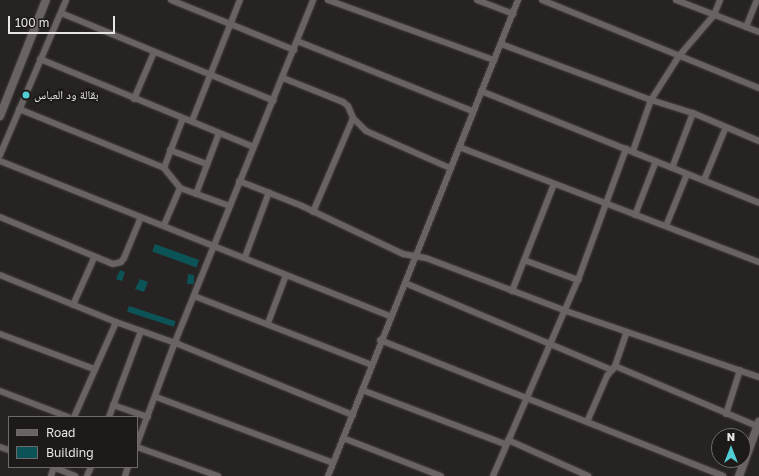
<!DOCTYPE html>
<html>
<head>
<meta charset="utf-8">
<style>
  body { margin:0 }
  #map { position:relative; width:759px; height:476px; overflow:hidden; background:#282323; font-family:"Golos Text","Noto Naskh Arabic",sans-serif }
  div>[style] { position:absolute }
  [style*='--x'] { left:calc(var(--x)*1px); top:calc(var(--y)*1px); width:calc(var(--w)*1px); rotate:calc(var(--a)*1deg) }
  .building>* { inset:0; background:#0b5356; transform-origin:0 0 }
  .roads { filter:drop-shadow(0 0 1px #454141) drop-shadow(0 0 1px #454141) }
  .minor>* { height:6px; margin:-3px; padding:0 3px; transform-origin:3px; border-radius:3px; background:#696363 }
  .tertiary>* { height:8px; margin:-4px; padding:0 4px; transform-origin:4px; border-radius:4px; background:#696363 }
  .dots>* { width:11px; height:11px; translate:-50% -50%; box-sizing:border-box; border:2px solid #1f1a1a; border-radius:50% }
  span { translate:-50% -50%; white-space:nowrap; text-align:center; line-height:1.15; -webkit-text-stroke:4px #1f1a1a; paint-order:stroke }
  .poi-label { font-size:12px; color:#e8e5e5 }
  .left { translate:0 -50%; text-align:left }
  .legend { position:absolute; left:8px; top:416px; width:130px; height:52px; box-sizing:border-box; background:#1f1a1a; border:1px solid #6f6b6b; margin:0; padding:5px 7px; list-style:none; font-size:12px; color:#e8e5e5 }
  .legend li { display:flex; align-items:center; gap:8px; height:20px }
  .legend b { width:20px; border:1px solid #6f6b6b }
  .north { position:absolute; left:711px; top:428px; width:40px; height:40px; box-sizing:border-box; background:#1f1a1a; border:1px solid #6f6b6b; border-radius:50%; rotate:0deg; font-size:11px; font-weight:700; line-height:16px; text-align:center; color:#e8e5e5 }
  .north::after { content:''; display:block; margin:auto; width:14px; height:18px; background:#51ccd2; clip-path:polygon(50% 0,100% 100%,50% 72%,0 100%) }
  .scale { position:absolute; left:8px; top:16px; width:107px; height:18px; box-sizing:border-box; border:2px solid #e8e5e5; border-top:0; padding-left:5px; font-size:12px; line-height:14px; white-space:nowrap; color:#e8e5e5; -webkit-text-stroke:3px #1f1a1a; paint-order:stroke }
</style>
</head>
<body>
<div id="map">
  <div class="building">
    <i style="left:155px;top:244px;width:47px;height:8px;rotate:20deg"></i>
    <i style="clip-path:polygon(120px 270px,125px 272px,122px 281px,116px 279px)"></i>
    <i style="clip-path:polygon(188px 274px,194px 275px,194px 284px,187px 284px)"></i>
    <i style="clip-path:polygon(140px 279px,148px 282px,144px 292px,135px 289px)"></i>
    <i style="left:129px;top:306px;width:49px;height:6px;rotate:18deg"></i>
  </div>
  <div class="roads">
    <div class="minor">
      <i style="--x:171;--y:0;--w:133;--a:22.1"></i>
      <i style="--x:328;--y:0;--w:177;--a:19.9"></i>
      <i style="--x:477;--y:0;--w:39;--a:21"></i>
      <i style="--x:542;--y:0;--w:234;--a:22.1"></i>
      <i style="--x:676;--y:0;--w:89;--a:21.1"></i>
      <i style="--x:61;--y:13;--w:230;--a:22.4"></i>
      <i style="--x:746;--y:27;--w:29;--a:-68"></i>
      <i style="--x:297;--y:41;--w:188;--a:21.8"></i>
      <i style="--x:501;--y:44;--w:160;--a:20.5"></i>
      <i style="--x:651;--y:100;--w:44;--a:17.2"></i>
      <i style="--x:693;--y:113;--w:72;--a:23"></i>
      <i style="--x:40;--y:59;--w:230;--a:22.4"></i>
      <i style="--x:283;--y:78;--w:65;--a:21.8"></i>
      <i style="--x:343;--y:102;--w:6;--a:39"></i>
      <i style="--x:348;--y:106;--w:13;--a:67"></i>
      <i style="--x:353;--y:118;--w:18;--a:45"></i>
      <i style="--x:366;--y:131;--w:92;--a:23.8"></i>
      <i style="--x:481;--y:91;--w:300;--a:21.9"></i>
      <i style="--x:134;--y:99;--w:51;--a:-66.9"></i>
      <i style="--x:19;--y:109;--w:157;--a:22.1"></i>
      <i style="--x:164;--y:168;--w:26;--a:51"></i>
      <i style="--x:180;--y:188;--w:53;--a:19.8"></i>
      <i style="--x:192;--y:121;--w:130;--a:-68.4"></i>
      <i style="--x:459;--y:147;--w:321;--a:21"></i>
      <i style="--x:170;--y:150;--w:40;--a:21"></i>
      <i style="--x:633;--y:151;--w:54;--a:-70.6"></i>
      <i style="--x:651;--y:100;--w:52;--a:-57.5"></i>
      <i style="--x:679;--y:56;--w:54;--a:-49.5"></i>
      <i style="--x:714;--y:15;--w:16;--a:-68"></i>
      <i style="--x:0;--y:155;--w:168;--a:-66.9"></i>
      <i style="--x:0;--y:161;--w:420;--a:21.7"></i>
      <i style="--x:164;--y:168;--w:53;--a:-69.2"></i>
      <i style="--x:672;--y:168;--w:59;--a:-69.1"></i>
      <i style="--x:704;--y:180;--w:57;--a:-67.5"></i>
      <i style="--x:239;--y:181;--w:68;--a:21.6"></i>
      <i style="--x:302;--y:206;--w:112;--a:25.4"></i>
      <i style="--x:403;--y:254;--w:23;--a:10"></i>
      <i style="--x:426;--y:258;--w:150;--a:20.7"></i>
      <i style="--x:566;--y:311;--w:204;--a:18.9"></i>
      <i style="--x:196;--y:194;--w:65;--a:-69.3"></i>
      <i style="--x:313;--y:212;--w:102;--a:-66.9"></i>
      <i style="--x:635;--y:215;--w:58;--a:-68.7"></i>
      <i style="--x:0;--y:217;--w:122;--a:22.6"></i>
      <i style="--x:113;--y:264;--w:8;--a:-14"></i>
      <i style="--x:121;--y:262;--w:5;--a:-53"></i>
      <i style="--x:124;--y:258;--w:44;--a:-67.5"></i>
      <i style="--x:164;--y:225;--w:40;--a:-66.6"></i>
      <i style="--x:666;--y:226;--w:56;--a:-68"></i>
      <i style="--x:245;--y:257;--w:69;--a:-69.7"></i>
      <i style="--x:524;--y:260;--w:58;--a:20.3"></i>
      <i style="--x:0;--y:275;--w:125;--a:22.1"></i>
      <i style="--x:116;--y:322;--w:66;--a:19.5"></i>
      <i style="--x:178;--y:344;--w:189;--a:22.1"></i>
      <i style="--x:405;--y:283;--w:225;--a:22.8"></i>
      <i style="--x:512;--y:291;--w:115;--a:-68.6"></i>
      <i style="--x:194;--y:296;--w:191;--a:21.2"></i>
      <i style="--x:73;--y:305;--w:51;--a:-65.9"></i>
      <i style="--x:268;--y:323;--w:51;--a:-69.4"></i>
      <i style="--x:0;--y:334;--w:100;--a:20.4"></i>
      <i style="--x:380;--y:340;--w:369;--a:21.6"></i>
      <i style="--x:615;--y:366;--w:154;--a:22.9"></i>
      <i style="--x:362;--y:390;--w:153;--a:20.7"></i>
      <i style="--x:0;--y:391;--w:73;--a:20.9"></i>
      <i style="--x:156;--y:397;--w:189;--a:20.4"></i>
      <i style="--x:113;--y:405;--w:37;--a:19"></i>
      <i style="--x:726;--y:414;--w:46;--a:-72.3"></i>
      <i style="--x:74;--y:417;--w:104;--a:-66.1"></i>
      <i style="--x:109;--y:417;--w:92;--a:-69.6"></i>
      <i style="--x:587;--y:422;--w:50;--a:-66.5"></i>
      <i style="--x:607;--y:376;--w:13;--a:-51"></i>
      <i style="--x:615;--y:366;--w:36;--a:-71"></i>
      <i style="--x:343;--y:438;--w:105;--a:21.2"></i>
      <i style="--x:508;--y:440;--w:88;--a:24.2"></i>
      <i style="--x:137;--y:444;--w:109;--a:-69.6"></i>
      <i style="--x:175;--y:342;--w:369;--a:-68"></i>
      <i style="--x:0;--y:447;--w:9;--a:18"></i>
      <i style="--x:137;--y:447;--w:86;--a:19.7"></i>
      <i style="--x:53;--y:467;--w:24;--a:22"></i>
      <i style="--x:51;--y:476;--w:9;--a:-72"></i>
      <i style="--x:87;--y:476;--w:10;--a:-66"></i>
      <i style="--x:125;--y:476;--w:9;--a:-72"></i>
      <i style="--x:328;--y:476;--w:513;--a:-68.24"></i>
      <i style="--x:493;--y:476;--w:214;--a:-66.6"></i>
      <i style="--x:578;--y:280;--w:140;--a:-69.9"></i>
    </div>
    <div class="tertiary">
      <i style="--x:0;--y:116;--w:125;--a:-68.4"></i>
      <i style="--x:739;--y:476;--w:58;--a:-69.7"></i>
    </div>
  </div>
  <div class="dots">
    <i style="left:26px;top:95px;background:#51ccd2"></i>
  </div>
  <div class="poi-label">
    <span class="left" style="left:34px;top:95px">بقالة ود العباس</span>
  </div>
  <ul class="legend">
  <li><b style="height:5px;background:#696363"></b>Road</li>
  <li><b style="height:11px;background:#0b5356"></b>Building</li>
  </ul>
  <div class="north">N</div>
  <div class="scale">100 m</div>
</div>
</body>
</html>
